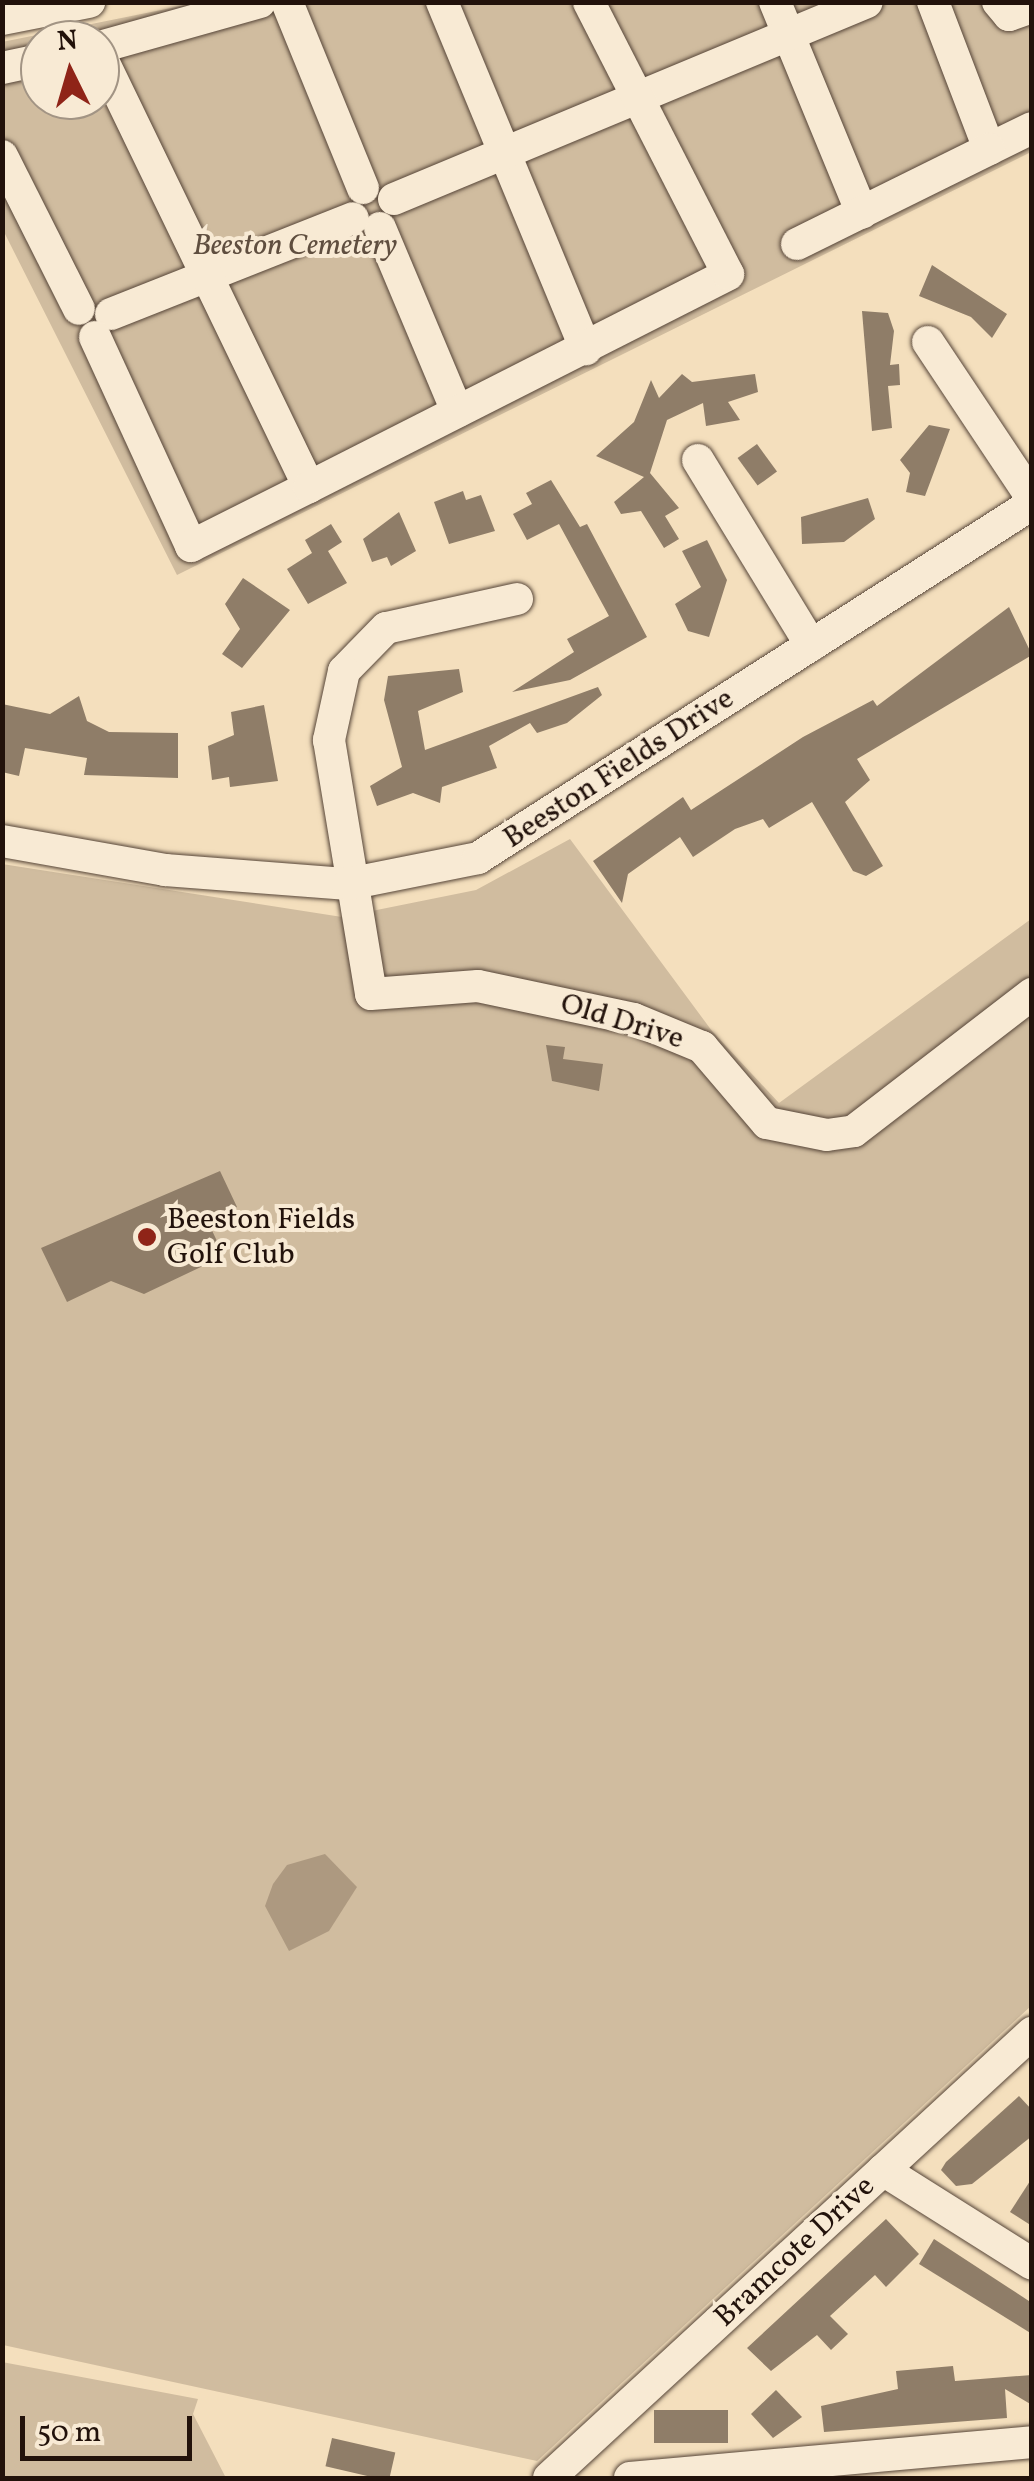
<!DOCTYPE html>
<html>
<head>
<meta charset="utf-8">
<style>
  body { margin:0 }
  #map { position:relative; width:1034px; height:2481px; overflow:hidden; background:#f4dfbd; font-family:Vollkorn,serif }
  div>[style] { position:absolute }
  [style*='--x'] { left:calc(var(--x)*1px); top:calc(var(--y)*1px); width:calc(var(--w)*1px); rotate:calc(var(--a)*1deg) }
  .green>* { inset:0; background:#d0bc9f }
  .water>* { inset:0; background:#ad9980 }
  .building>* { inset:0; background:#8f7d68; transform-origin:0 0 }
  .roads { filter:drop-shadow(0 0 2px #564538) drop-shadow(0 0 2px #564538) }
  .minor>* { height:32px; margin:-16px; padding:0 16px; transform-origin:16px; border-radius:16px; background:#f8ead4 }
  .dots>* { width:28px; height:28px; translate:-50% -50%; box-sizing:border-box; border:5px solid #f8ead4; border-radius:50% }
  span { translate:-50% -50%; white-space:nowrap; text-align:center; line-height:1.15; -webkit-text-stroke:8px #f8ead4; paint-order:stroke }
  .park-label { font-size:30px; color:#5f4e3f; font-style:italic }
  .street-label { font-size:30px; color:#22120b }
  .poi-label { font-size:30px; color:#22120b }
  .left { translate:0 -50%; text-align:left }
  .frame { position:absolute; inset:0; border:5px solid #22120b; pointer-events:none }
  .north { position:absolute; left:20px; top:20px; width:100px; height:100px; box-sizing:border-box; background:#f8ead4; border:2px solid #a29484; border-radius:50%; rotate:355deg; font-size:28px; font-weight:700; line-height:40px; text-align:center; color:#22120b }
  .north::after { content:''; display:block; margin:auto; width:35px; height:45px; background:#8f2418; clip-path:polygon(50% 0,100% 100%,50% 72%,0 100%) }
  .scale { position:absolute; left:20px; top:2416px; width:172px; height:45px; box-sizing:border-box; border:5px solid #22120b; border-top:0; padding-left:12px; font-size:30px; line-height:35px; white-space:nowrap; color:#22120b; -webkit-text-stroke:8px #f8ead4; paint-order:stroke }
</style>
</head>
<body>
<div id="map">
  <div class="green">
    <i style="clip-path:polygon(evenodd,201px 2px,1031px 3px,1031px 152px,177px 575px,3px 230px,2px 42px,201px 2px,40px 40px,100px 40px,100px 100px,40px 100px,40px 40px)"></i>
    <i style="clip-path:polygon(570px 839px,712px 1031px,779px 1103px,1031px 919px,1031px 2006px,537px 2461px,3px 2345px,2px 864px,342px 917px,476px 890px)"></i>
    <i style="clip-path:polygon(2px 2362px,198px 2399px,193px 2414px,226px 2478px,3px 2478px)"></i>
  </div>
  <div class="water">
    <i style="clip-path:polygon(325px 1854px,357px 1887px,329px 1931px,289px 1951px,265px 1906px,273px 1884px,287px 1865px)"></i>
  </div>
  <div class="building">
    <i style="clip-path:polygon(932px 265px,1007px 314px,992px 338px,971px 317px,919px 296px)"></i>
    <i style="clip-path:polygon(862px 311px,888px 313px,894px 331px,890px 365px,899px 364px,900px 385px,888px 386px,892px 428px,872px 431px)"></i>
    <i style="clip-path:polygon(682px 374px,692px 382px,755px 374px,758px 392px,728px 402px,740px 420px,706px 426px,703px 403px,667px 420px,650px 473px,679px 508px,665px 516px,679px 539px,664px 548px,641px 511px,621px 514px,614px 502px,644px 477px,596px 456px,634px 422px,651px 380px,659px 398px)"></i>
    <i style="clip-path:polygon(929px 425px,950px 429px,925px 496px,906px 492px,910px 473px,900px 460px)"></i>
    <i style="left:757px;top:444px;width:34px;height:24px;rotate:54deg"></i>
    <i style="clip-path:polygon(551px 480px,580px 527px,587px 524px,647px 637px,570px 680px,512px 692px,574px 652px,567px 639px,609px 616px,559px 524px,527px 540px,513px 514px,532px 504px,526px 493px)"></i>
    <i style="clip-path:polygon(463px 491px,466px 500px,481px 495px,495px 531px,449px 544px,434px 502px)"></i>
    <i style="clip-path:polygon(868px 498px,875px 519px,844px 542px,802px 544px,801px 517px)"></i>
    <i style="clip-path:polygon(399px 512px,416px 551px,391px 566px,387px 557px,372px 562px,363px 539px)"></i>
    <i style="clip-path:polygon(331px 524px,342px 542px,328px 551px,347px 583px,308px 604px,287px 569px,312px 553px,305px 540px)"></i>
    <i style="clip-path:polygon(707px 540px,727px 580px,709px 637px,688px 631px,675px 604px,701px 587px,682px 551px)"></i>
    <i style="clip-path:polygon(243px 578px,290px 610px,242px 668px,222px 654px,240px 629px,225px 604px)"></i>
    <i style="clip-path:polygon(1009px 607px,1032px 655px,857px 759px,870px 780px,845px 802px,883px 866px,866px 876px,853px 871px,812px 802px,769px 828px,763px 819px,735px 829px,693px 857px,680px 837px,628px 874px,622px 903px,593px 861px,683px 797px,691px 810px,803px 737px,873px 700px,877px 706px)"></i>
    <i style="clip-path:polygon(459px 669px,463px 692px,418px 711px,425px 750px,598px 687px,602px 695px,567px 723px,537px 733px,530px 723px,489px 746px,497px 768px,442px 787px,440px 803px,413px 793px,377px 806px,370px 786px,402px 767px,384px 700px,388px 676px)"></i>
    <i style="clip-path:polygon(79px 696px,87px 721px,109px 732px,178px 733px,178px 778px,84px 775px,87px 758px,25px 748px,19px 776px,2px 772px,2px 704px,50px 714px)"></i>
    <i style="clip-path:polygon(264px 705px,278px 781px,230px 787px,229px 777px,212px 780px,208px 746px,234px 735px,231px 712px)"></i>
    <i style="clip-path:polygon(546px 1045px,565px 1047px,563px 1059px,603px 1064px,599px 1091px,552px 1081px)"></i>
    <i style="clip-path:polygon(220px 1171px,237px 1207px,208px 1222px,224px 1256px,144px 1294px,111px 1281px,67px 1302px,41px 1248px)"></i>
    <i style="clip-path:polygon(1019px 2096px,1032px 2110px,1032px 2136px,972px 2184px,956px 2186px,941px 2170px,946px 2162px)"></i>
    <i style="clip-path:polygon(1032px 2178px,1032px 2226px,1010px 2212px)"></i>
    <i style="clip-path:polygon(886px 2219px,919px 2254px,886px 2287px,875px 2275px,830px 2316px,848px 2334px,831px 2350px,817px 2335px,771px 2371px,747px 2348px)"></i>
    <i style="clip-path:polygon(934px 2239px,1032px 2303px,1032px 2334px,919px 2264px)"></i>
    <i style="clip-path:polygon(953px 2366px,955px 2381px,1032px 2375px,1032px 2405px,1005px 2389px,1007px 2418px,824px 2432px,821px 2406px,898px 2389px,896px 2371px)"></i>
    <i style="clip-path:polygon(776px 2390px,802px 2417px,773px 2438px,751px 2414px)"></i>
    <i style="left:728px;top:2410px;width:33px;height:74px;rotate:90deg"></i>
    <i style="left:332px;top:2438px;width:65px;height:29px;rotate:13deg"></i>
  </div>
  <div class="roads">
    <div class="minor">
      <i style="--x:287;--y:2;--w:201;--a:67.8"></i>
      <i style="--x:442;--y:2;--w:376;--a:67.5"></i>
      <i style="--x:775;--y:2;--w:228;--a:67.6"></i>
      <i style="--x:933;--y:2;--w:157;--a:69.1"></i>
      <i style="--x:989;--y:149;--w:48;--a:-26"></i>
      <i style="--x:998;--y:2;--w:17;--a:50"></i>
      <i style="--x:1009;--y:15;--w:24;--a:-19"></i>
      <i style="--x:2;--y:19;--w:89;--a:-11.1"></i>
      <i style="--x:100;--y:47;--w:166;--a:-15.7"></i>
      <i style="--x:2;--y:68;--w:39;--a:-12"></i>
      <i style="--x:2;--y:156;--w:171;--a:63.3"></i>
      <i style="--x:394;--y:199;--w:512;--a:-22.61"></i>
      <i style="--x:380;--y:228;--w:199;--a:67.2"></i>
      <i style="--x:797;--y:244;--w:214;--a:-26.3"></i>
      <i style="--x:111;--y:314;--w:260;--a:-21.6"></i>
      <i style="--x:95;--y:337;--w:230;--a:65.3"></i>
      <i style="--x:191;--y:546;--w:132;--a:-26.6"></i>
      <i style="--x:309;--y:487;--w:480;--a:-115.8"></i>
      <i style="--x:928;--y:342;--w:187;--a:56.3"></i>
      <i style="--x:698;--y:460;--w:217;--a:58.6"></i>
      <i style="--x:309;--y:487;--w:470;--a:-26.9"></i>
      <i style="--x:728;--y:274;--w:305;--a:-117.1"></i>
      <i style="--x:517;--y:599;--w:134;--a:167.5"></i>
      <i style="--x:386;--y:628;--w:60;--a:134.3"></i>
      <i style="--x:344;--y:671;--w:71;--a:102.3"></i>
      <i style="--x:329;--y:740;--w:257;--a:80.6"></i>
      <i style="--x:371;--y:994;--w:107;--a:-4.3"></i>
      <i style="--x:478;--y:986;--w:159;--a:11.9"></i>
      <i style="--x:634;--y:1019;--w:74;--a:22.4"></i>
      <i style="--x:702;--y:1047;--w:100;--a:49.5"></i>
      <i style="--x:767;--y:1123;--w:61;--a:11.3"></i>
      <i style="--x:827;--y:1135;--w:27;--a:-8"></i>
      <i style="--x:854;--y:1131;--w:225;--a:-37.6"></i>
      <i style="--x:2;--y:841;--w:166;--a:10.1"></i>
      <i style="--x:165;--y:870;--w:184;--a:4.4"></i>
      <i style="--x:348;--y:884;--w:133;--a:-11.3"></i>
      <i style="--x:478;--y:858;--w:657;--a:-32.58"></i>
      <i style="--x:883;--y:2170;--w:176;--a:32.2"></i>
      <i style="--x:549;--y:2478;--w:657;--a:-42.66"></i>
      <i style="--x:630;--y:2478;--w:404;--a:-5.1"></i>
    </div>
  </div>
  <div class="dots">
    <i style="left:147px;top:1237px;background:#8f2418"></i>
  </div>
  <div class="park-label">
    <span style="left:295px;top:246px">Beeston Cemetery</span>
  </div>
  <div class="street-label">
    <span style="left:619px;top:769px;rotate:-33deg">Beeston Fields Drive</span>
    <span style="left:622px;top:1022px;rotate:17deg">Old Drive</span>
    <span style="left:795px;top:2252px;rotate:-43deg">Bramcote Drive</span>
  </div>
  <div class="poi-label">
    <span class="left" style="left:167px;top:1237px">Beeston Fields<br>Golf Club</span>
  </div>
  <div class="frame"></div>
  <div class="north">N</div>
  <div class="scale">50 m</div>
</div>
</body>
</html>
